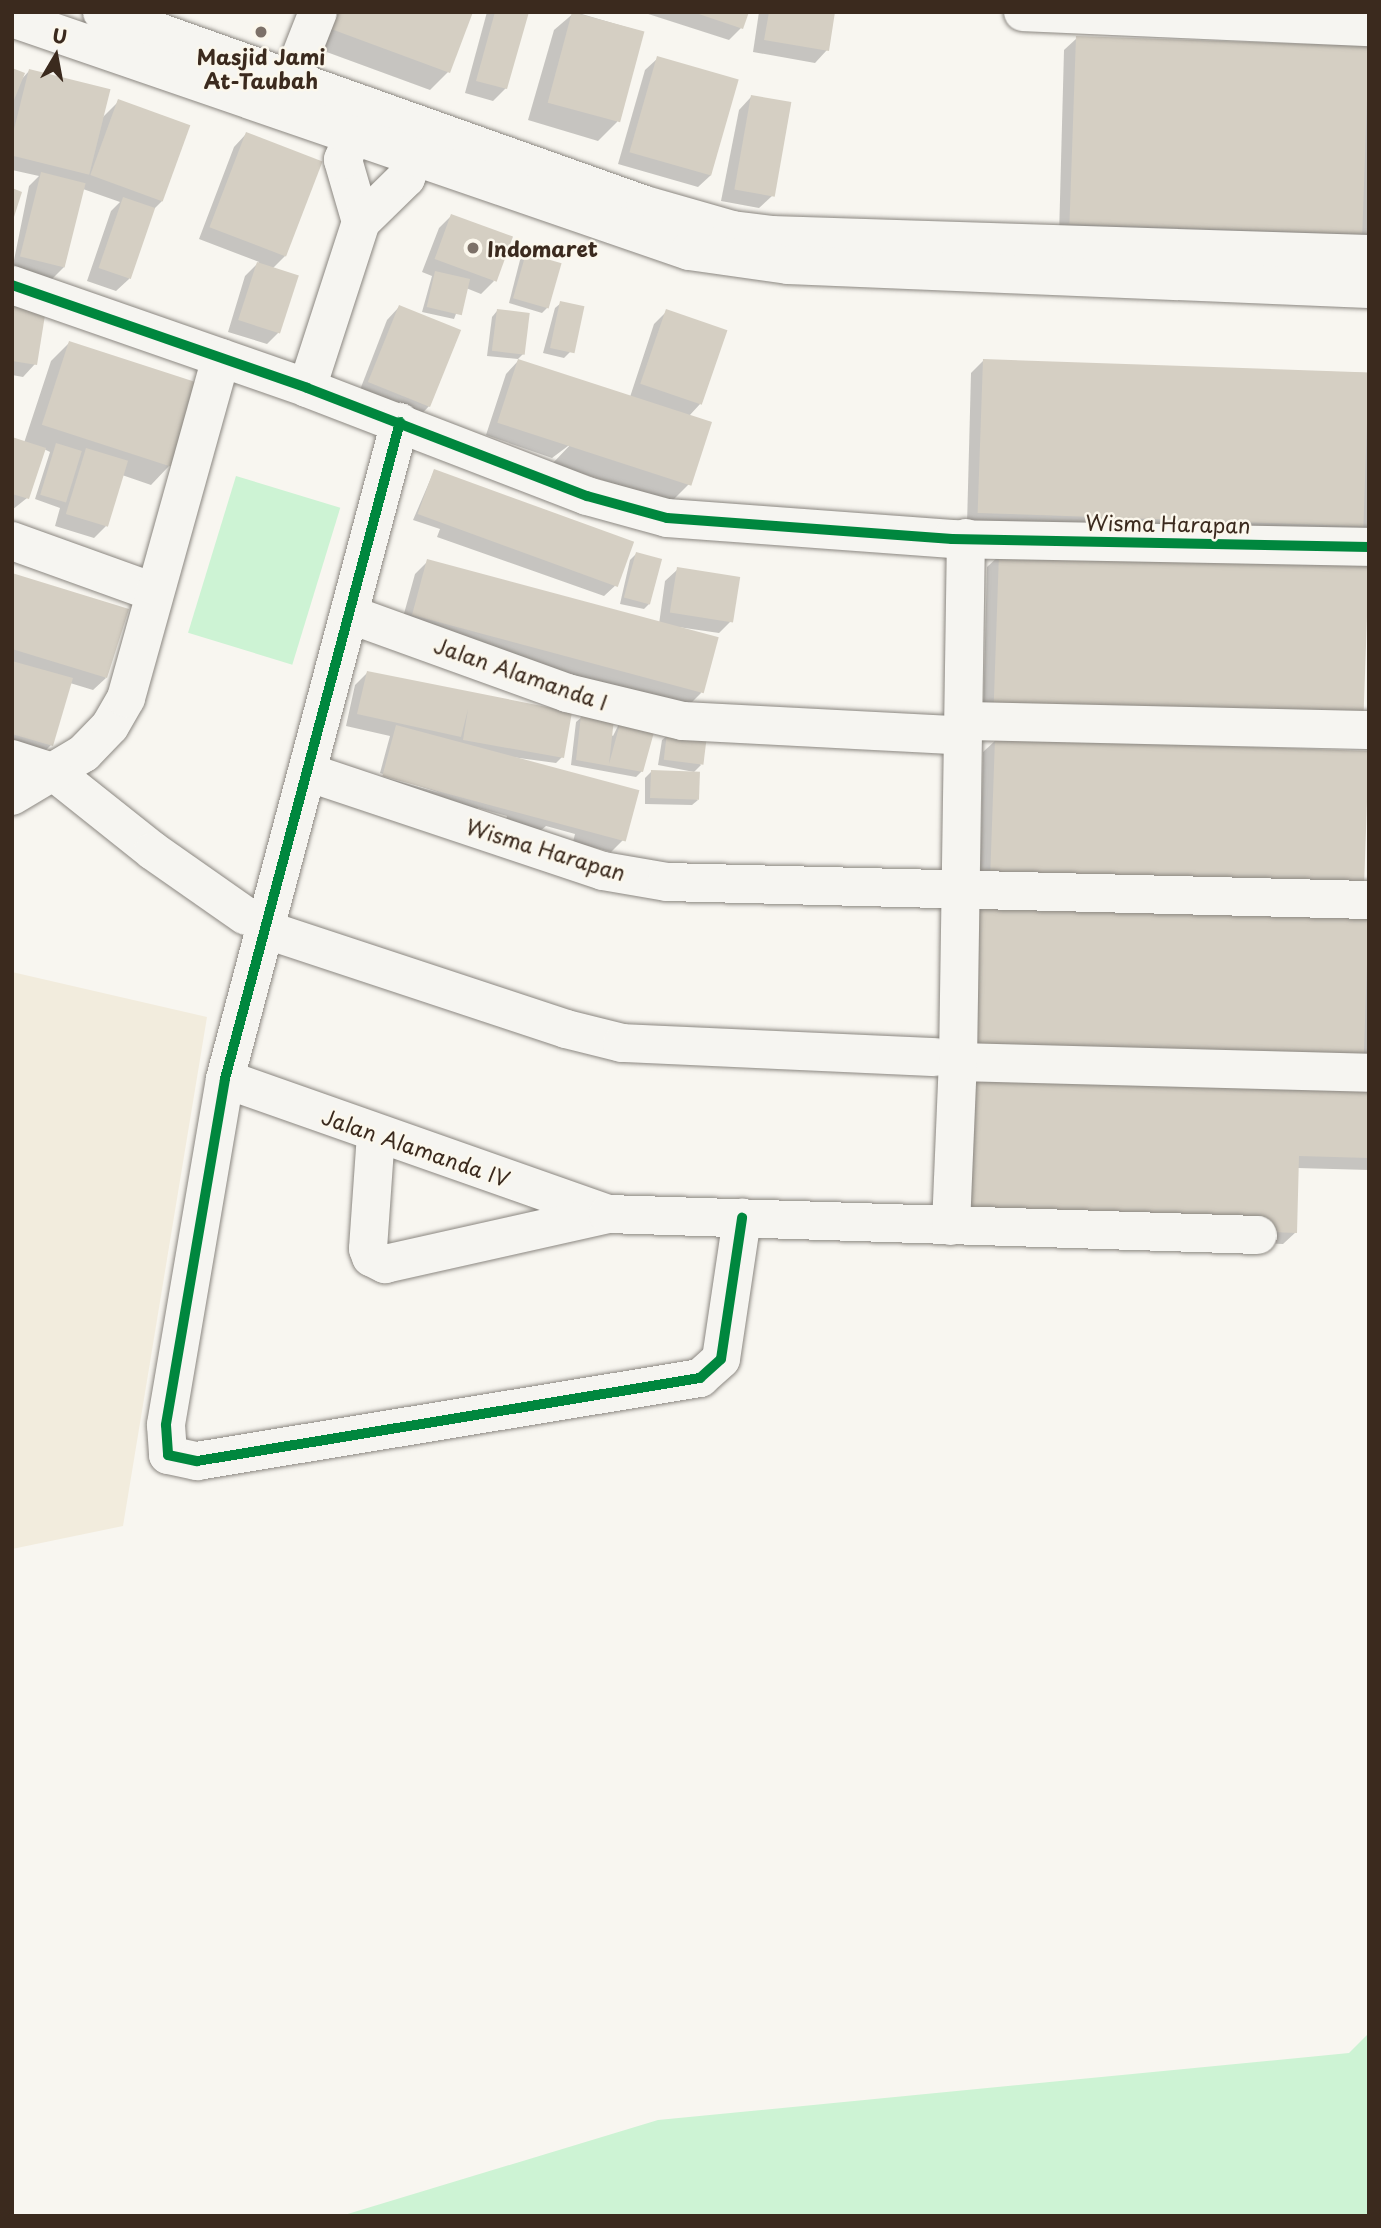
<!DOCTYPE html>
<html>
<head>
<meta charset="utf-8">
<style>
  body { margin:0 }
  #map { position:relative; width:1381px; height:2228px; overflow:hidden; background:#f8f6f0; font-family:"Playpen Sans",sans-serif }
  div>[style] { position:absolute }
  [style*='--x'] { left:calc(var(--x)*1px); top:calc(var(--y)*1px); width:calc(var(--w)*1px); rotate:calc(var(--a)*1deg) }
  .built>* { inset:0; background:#f2ecdd }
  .green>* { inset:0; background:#cdf3d4; transform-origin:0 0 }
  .shadow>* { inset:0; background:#0003 }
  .building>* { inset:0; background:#d5cfc3; transform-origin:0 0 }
  .roads { filter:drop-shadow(0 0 2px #8b8781) drop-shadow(0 0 2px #8b8781) }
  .minor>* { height:38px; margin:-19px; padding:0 19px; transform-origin:19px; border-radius:19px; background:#f6f5f1 }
  .secondary>* { height:38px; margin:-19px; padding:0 19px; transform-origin:19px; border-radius:19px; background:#f6f5f1 }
  .cycleway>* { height:10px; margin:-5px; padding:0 5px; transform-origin:5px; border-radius:5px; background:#00873e }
  .dots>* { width:19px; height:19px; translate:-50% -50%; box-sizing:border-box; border:4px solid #fbf7ec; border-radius:50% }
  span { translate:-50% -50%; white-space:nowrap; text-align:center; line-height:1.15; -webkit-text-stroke:5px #fbf7ec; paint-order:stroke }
  .poi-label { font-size:21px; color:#3b2a1e; font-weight:700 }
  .left { translate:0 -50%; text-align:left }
  .street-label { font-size:21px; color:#3b2a1e }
  .frame { position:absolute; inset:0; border:14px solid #3b2a1e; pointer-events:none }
  .north { position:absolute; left:21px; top:21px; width:70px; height:70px; -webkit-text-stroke:5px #fbf7ec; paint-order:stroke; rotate:10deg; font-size:19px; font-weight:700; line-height:28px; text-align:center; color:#3b2a1e }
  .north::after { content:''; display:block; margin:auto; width:24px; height:32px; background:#3b2a1e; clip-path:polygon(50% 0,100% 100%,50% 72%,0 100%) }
</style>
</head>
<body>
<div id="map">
  <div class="built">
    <i style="clip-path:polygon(12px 972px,207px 1017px,123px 1526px,12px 1549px)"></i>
  </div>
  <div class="green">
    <i style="left:236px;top:476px;width:109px;height:164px;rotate:17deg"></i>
    <i style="clip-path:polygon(1369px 2033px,1369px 2216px,341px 2216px,658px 2120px,1349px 2053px)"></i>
  </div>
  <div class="shadow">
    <i style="clip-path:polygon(326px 12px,471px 12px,448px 72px,430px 90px,313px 47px)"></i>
    <i style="clip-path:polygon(487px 12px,527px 12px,506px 88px,493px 101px,465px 93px)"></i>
    <i style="clip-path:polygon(575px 12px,643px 32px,617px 122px,598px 141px,528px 120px,554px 30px)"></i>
    <i style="clip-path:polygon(642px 12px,747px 12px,741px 28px,729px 40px)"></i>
    <i style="clip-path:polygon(759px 12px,833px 12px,827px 50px,815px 63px,753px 52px)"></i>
    <i style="clip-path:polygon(1077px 38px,1369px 46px,1369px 245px,1059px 236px,1064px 50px)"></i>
    <i style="clip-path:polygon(658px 58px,711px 175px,698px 187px,618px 164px,645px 70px)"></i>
    <i style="clip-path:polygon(12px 70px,20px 81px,29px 71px,103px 117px,119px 101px,163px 200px,152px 211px,129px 279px,116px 291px,87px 281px,111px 211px,120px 202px,83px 189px,64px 267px,51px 280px,12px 270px,29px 186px,39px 176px,12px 170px)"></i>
    <i style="clip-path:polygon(751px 97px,772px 196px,759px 208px,721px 201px,739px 110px)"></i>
    <i style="clip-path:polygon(246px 134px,286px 255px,272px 269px,280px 331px,267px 344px,228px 332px,245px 276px,259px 262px,199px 239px,234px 147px)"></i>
    <i style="clip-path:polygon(451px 216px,494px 281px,481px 294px,466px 288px,454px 319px,422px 312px,432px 276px,422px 272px,439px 228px)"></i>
    <i style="clip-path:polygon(526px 255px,548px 307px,542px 313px,509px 303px,520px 260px)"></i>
    <i style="clip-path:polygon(561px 303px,570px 352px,564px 358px,543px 353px,555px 308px)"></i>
    <i style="clip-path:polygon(12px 305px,35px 364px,23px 377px,12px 375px)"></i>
    <i style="clip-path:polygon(399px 307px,430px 405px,418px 418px,358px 395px,387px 320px)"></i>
    <i style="clip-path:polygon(497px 311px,524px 353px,518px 359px,487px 356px,492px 317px)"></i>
    <i style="clip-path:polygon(667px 311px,701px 403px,689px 416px,710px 422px,690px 483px,671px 502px,552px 464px,572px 443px,552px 458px,486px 435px,506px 374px,518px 361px,630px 397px,654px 324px)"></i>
    <i style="clip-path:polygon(69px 343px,169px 466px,151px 485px,122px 475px,106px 526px,94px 538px,55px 526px,60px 508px,35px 499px,50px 452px,44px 449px,27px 498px,12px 510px,12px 439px,24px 443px,51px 361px)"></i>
    <i style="clip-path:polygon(983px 361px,1369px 373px,1369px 537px,967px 525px,971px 373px)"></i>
    <i style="clip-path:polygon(434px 471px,617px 584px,604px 596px,437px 537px,440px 529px,413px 520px)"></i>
    <i style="clip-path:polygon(636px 554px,650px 603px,644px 609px,620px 604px,630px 560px)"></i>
    <i style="clip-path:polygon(1000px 555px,1369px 566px,983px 719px,987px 567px)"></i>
    <i style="clip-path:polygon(428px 561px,659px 624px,665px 581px,678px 569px,731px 621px,719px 633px,678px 627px,701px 693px,688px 706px,400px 628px,415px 574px)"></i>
    <i style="clip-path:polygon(12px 575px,106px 678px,93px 690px,70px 683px,51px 745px,39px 757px,12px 750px)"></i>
    <i style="clip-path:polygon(367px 673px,441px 689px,562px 757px,556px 763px,505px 756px,624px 839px,611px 852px,573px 842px,575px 834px,546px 826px,539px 832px,505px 824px,507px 816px,478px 808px,471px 815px,379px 776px,440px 793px,380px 773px,390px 736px,346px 726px,355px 685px)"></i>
    <i style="clip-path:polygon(582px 717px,613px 736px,622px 718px,642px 771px,636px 777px,571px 765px,576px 722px)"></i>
    <i style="clip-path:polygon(668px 735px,701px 765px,694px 772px,658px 765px,662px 740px)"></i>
    <i style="clip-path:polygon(996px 740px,1286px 889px,980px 887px,983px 752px)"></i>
    <i style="clip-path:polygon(651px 772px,698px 800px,692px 805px,645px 804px,645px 778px)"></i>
    <i style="clip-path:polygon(1369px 914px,1369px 1170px,1297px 1168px,1296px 1232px,1283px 1244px,948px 1234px)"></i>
  </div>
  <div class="building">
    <i style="clip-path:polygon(337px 12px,473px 12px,450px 73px,331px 29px)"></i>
    <i style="clip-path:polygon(495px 12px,529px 12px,507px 89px,476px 81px)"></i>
    <i style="left:572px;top:12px;width:75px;height:94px;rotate:15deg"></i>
    <i style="clip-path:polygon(693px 12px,749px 12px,743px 29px)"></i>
    <i style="clip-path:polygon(769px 12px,835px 12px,829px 51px,764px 40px)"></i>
    <i style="left:1076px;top:36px;width:293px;height:188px;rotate:2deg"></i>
    <i style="left:657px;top:56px;width:85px;height:100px;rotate:16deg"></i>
    <i style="clip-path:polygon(12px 68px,25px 73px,12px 105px)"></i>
    <i style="left:29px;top:69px;width:84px;height:88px;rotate:14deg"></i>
    <i style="left:751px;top:95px;width:41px;height:96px;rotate:10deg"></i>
    <i style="left:118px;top:99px;width:77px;height:81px;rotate:20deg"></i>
    <i style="left:246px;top:132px;width:82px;height:102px;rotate:21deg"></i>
    <i style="left:41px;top:172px;width:46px;height:87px;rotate:14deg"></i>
    <i style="clip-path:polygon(12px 188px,22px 192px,13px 220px,12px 220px)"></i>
    <i style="left:123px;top:197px;width:34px;height:75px;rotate:19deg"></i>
    <i style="left:451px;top:214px;width:66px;height:48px;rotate:20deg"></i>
    <i style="left:526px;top:253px;width:37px;height:47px;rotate:16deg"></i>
    <i style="left:257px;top:262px;width:44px;height:61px;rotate:18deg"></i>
    <i style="left:435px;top:271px;width:36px;height:37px;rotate:13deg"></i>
    <i style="left:560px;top:301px;width:25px;height:48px;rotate:12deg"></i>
    <i style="clip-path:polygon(12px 304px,46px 309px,37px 365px,12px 361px)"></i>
    <i style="left:399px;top:305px;width:67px;height:83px;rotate:22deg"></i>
    <i style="left:497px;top:309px;width:33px;height:42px;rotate:7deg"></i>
    <i style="left:666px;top:309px;width:65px;height:79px;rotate:19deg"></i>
    <i style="left:69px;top:341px;width:137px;height:88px;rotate:18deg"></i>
    <i style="left:518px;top:359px;width:204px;height:67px;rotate:18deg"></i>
    <i style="left:983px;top:359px;width:386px;height:154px;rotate:2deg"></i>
    <i style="clip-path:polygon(12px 437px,46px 448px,29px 499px,12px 494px)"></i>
    <i style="left:56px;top:443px;width:27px;height:54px;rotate:17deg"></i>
    <i style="left:86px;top:448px;width:44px;height:69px;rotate:17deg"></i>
    <i style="left:434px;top:469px;width:213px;height:48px;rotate:20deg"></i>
    <i style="left:636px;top:552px;width:27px;height:47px;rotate:15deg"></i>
    <i style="left:999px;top:553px;width:370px;height:154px;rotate:2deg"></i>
    <i style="left:427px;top:559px;width:302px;height:58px;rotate:15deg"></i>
    <i style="left:677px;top:567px;width:64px;height:46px;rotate:9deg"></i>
    <i style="clip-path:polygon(12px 573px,129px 609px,107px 678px,12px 649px)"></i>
    <i style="clip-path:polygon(12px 661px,73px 678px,53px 746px,12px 734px)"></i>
    <i style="clip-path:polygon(367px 671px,572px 712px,564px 758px,463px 740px,468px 709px,461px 737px,357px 714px)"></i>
    <i style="clip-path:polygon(581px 715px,614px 719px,609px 764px,622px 716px,656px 725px,643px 772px,576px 760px)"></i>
    <i style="left:396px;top:725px;width:252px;height:53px;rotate:15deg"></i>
    <i style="left:667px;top:733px;width:40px;height:27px;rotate:7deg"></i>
    <i style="left:995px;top:738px;width:374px;height:138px;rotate:2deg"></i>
    <i style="left:651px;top:770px;width:49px;height:28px;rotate:2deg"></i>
    <i style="left:967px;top:900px;width:402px;height:154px;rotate:2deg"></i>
    <i style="clip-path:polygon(964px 1068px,1369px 1081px,1369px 1158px,1299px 1156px,1297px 1233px,960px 1222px)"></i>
  </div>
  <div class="roads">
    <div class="minor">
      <i style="--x:1023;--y:12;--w:346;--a:2.5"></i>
      <i style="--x:292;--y:78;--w:71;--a:-68.5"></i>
      <i style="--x:361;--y:222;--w:65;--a:-106.2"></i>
      <i style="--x:343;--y:160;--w:59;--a:-69.1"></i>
      <i style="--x:12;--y:285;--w:312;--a:19.2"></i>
      <i style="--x:307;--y:388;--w:300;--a:21.1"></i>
      <i style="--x:587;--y:496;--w:83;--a:15.4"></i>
      <i style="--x:667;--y:518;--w:286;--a:4.2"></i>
      <i style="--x:952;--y:539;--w:417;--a:1.1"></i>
      <i style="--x:307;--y:388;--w:175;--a:-72"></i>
      <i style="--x:361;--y:222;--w:63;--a:-44.4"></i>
      <i style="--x:406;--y:178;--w:54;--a:-69.6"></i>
      <i style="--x:400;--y:422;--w:680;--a:104.92"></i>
      <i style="--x:225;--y:1079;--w:351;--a:99.7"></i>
      <i style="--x:166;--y:1425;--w:30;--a:86"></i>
      <i style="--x:168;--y:1455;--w:30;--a:12"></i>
      <i style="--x:197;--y:1461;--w:510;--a:-9.37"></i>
      <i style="--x:700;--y:1378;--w:28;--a:-42"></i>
      <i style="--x:721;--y:1359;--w:143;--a:-81.5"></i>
      <i style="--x:12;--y:541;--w:151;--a:19.8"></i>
      <i style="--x:349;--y:614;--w:232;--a:19.9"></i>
      <i style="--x:567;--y:693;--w:119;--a:13.6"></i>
      <i style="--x:683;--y:721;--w:264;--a:3"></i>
      <i style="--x:965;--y:721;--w:404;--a:1.3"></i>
      <i style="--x:12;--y:759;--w:45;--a:18"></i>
      <i style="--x:55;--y:773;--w:125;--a:38.5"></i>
      <i style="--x:153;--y:851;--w:113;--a:35"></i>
      <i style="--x:307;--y:772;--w:312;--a:18.5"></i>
      <i style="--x:603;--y:871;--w:65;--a:9.8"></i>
      <i style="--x:667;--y:882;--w:702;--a:1.47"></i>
      <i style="--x:12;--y:796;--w:84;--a:-30.8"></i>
      <i style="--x:84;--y:753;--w:37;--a:-46"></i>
      <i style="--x:110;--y:726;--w:32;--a:-60"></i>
      <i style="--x:126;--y:698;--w:353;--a:-74.4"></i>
      <i style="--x:264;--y:929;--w:318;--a:18.3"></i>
      <i style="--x:566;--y:1029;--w:58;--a:14"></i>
      <i style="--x:622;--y:1043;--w:313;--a:2.6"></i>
      <i style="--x:958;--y:1062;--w:411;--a:1.5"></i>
      <i style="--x:225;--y:1079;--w:406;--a:19.4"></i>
      <i style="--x:376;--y:1134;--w:115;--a:94"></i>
      <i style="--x:368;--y:1249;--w:9;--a:69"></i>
      <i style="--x:371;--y:1257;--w:16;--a:27"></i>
      <i style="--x:385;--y:1264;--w:229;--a:-12.6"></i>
      <i style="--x:608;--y:1214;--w:650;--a:1.85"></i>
      <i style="--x:951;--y:1226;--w:164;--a:-87.6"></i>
      <i style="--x:958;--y:1062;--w:524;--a:-89.13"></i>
    </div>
    <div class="secondary">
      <i style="--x:102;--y:12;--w:576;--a:19.57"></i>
      <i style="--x:645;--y:205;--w:91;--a:16"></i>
      <i style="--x:732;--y:230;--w:39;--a:7"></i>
      <i style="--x:771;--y:235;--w:598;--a:1.82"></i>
      <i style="--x:12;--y:18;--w:716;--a:18.99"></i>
      <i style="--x:689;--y:251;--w:100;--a:8"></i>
      <i style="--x:788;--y:265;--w:581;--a:2.37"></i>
    </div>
  </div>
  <div class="cycleway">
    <i style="--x:12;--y:285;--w:312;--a:19.2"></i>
    <i style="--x:307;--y:388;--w:300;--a:21.1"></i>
    <i style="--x:587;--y:496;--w:83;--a:15.4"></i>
    <i style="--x:667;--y:518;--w:286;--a:4.2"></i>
    <i style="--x:952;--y:539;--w:417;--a:1.1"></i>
    <i style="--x:400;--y:422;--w:680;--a:104.92"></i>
    <i style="--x:225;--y:1079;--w:351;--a:99.7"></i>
    <i style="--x:166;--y:1425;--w:30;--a:86"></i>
    <i style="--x:168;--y:1455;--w:30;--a:12"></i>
    <i style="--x:197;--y:1461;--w:510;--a:-9.37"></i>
    <i style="--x:700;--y:1378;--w:28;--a:-42"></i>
    <i style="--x:721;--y:1359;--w:143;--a:-81.5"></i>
  </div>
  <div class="dots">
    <i style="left:261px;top:32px;background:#7d7168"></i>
    <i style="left:473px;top:248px;background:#7d7168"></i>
  </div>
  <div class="poi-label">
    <span style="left:261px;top:68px">Masjid Jami<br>At-Taubah</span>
    <span class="left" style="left:487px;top:248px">Indomaret</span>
  </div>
  <div class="street-label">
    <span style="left:1168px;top:523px;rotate:1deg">Wisma Harapan</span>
    <span style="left:521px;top:673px;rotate:19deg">Jalan Alamanda I</span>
    <span style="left:546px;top:849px;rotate:17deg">Wisma Harapan</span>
    <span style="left:416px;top:1147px;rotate:19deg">Jalan Alamanda IV</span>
  </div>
  <div class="frame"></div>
  <div class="north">U</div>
</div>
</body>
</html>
